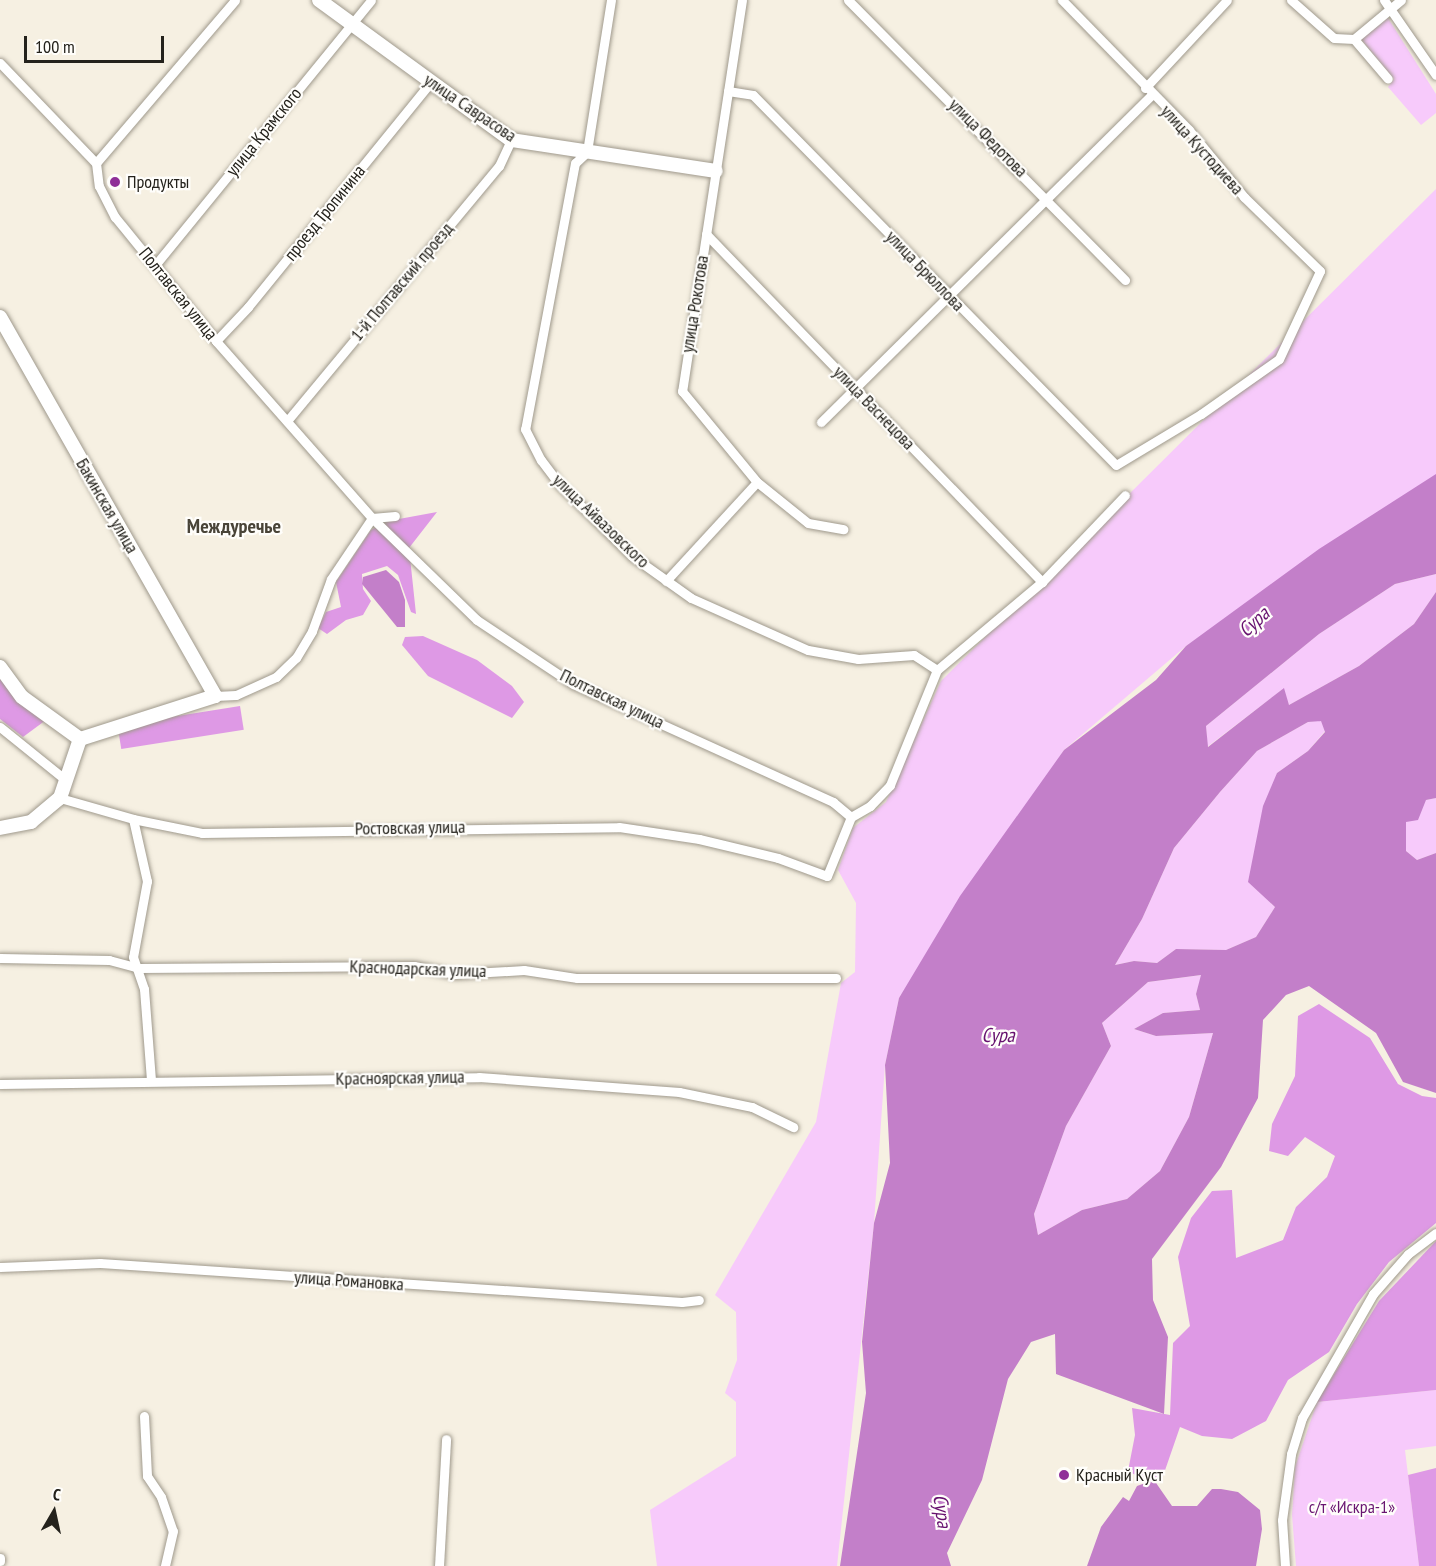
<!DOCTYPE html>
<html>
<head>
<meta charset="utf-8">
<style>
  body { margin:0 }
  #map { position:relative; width:1436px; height:1566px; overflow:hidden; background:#f6f0e2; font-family:"PT Sans Narrow",sans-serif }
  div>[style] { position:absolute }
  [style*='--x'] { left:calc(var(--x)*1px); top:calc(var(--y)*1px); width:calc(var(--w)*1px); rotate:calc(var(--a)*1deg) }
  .green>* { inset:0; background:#f7cafb }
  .forest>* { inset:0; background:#de99e5; transform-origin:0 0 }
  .water>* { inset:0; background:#c37fc9 }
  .roads { filter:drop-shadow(0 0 2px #9f998c) drop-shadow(0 0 2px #9f998c) }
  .street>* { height:9px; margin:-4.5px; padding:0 4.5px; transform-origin:4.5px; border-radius:4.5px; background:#fff }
  .secondary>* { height:14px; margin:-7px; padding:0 7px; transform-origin:7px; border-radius:7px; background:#fff }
  .dots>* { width:16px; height:16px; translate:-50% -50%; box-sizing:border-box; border:3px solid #fffefb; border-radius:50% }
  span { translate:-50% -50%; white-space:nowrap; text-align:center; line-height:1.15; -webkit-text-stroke:4.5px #fffefb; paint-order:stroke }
  .street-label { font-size:18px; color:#24221c }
  .poi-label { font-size:18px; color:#24221c }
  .left { translate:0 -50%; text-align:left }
  .park-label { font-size:18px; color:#691571 }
  .neighbourhood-label { font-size:20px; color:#494438; font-weight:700 }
  .water-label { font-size:20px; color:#67126f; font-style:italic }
  .north { position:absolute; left:24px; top:1482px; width:60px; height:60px; -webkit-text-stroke:4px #fffefb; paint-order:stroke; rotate:9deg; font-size:16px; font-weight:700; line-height:24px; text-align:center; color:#24221c }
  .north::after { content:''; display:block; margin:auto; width:21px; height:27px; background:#24221c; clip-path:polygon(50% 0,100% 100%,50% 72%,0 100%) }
  .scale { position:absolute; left:24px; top:36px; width:140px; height:27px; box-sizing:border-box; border:3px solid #24221c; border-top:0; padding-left:8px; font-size:18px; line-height:21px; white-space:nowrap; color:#24221c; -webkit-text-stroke:4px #fffefb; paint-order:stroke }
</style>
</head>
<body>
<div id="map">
  <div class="green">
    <i style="clip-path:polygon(1388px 18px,1436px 94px,1436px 113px,1421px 125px,1388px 87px,1394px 79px,1361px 39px)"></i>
    <i style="clip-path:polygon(1436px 189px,1436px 477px,1186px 646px,1064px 750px,899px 998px,885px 1065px,874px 1223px,837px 1566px,657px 1566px,650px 1510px,736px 1456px,736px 1402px,725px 1393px,737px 1360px,736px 1312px,715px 1295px,816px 1122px,841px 983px,855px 972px,856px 903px,838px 870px,853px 828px,886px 802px,941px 681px)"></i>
    <i style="clip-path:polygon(1436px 574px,1436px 592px,1414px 624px,1359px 666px,1289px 705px,1283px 689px,1207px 747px,1206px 726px,1319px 634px,1395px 584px)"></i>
    <i style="clip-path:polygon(1321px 720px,1325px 731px,1308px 751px,1277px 773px,1249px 882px,1275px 907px,1256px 937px,1226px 950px,1176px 949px,1157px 963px,1134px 961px,1115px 965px,1142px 919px,1174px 848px,1220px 792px,1257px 751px,1308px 722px)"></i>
    <i style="clip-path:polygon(1436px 798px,1436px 853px,1417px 860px,1406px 851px,1406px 822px,1426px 800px)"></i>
    <i style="clip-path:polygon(1202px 975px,1196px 994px,1200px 1010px,1163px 1013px,1134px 1029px,1156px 1036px,1213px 1033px,1189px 1117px,1160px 1171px,1127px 1199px,1082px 1210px,1038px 1235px,1034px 1214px,1066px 1126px,1111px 1046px,1102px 1023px,1148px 982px)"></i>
    <i style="clip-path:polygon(1436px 1390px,1436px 1446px,1405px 1450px,1419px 1566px,1296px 1566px,1292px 1515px,1295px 1467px,1317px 1402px)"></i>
  </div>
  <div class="forest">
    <i style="clip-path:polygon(437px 512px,409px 548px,416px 614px,411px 612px,398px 575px,387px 566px,362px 574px,363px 589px,371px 601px,363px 615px,346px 620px,327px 634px,318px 628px,326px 612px,341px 607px,336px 582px,371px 530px,388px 521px)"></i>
    <i style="clip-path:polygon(423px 636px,477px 660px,512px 686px,524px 702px,512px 718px,428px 676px,402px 645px,405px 637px)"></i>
    <i style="clip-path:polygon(0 673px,46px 720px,23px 737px,0 719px)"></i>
    <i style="left:240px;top:706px;width:24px;height:124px;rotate:81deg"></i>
    <i style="clip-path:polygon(1319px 1004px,1370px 1038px,1398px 1084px,1422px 1096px,1436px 1098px,1436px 1223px,1389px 1262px,1357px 1304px,1329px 1352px,1288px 1380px,1266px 1421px,1232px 1439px,1202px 1436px,1180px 1427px,1162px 1479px,1141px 1478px,1128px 1471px,1135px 1435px,1132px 1408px,1170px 1415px,1173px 1343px,1190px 1326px,1178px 1257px,1191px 1218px,1212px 1191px,1232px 1190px,1236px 1258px,1283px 1240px,1296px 1207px,1327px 1177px,1335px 1156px,1305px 1137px,1288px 1156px,1269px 1151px,1272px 1124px,1295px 1076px,1298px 1016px)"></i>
    <i style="clip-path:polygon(1436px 1241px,1436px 1390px,1317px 1402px,1379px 1301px)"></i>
    <i style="clip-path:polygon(1436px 1468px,1436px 1566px,1419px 1566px,1408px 1475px)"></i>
  </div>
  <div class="water">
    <i style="clip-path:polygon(evenodd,1436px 474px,1436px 574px,1395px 584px,1319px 634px,1206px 726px,1208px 747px,1284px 688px,1289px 705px,1359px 666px,1414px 624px,1436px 592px,1436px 798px,1426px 800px,1418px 820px,1406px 822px,1406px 851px,1417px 860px,1436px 853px,1436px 1093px,1403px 1082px,1376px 1033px,1309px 986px,1286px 995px,1263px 1020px,1258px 1098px,1221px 1167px,1152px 1259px,1153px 1300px,1168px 1337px,1164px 1414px,1056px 1374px,1055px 1334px,1031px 1342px,1008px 1379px,982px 1480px,947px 1553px,951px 1566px,840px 1566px,866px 1393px,862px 1342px,874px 1223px,890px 1163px,885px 1065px,899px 998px,960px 896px,1064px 750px,1156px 680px,1186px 646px,1319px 549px,1436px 474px,1321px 721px,1325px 732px,1308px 751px,1277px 773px,1263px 806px,1248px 882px,1275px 907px,1256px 937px,1226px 950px,1176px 949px,1157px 963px,1134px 961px,1115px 965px,1142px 919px,1174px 848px,1220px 792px,1257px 751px,1308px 722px,1321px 721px,1436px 474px,1201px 975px,1196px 994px,1200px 1010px,1163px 1013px,1134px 1029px,1156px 1036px,1213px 1033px,1189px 1117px,1160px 1171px,1127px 1199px,1082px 1210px,1038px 1235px,1034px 1214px,1066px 1126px,1111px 1046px,1102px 1023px,1148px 982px,1201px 975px)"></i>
    <i style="clip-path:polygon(386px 570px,399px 582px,405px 600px,405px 627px,397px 627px,362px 584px,363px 577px)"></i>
    <i style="clip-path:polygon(1154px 1480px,1172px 1506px,1197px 1506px,1212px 1489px,1221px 1489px,1238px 1492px,1260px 1510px,1262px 1529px,1256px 1566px,1087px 1566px,1101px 1527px,1123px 1497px,1129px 1501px,1137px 1486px)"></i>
  </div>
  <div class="roads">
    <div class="street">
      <i style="--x:611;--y:0;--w:154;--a:99"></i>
      <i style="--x:587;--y:152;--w:16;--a:137"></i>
      <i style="--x:575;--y:163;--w:271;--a:100.6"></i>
      <i style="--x:525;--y:429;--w:35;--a:63"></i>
      <i style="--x:541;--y:460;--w:31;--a:53"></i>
      <i style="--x:560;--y:485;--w:101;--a:44.6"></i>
      <i style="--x:632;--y:556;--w:72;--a:35.4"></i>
      <i style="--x:691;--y:598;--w:128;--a:24"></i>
      <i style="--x:808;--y:650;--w:51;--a:10.2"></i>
      <i style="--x:858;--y:659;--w:56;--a:-4.1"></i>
      <i style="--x:914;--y:655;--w:27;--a:33"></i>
      <i style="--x:742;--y:0;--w:396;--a:98.7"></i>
      <i style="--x:682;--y:391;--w:118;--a:50.5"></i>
      <i style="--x:757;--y:482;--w:65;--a:38.8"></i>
      <i style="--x:808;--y:523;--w:36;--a:10"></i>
      <i style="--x:848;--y:0;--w:394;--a:45.3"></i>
      <i style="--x:1291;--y:0;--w:57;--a:41.5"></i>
      <i style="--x:1334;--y:38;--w:20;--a:3"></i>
      <i style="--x:1354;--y:39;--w:52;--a:49.6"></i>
      <i style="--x:1384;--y:0;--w:91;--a:55.3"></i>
      <i style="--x:1354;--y:39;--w:61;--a:-39.7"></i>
      <i style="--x:0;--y:63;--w:139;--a:46.2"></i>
      <i style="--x:96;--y:163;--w:23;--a:83"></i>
      <i style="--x:99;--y:186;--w:35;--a:63"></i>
      <i style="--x:115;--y:217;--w:160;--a:50.8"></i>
      <i style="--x:216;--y:341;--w:236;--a:48.6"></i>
      <i style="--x:372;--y:518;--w:146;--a:44.2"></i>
      <i style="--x:477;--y:620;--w:115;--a:33.7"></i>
      <i style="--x:573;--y:684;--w:286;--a:24.4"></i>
      <i style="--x:833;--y:802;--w:23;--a:40"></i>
      <i style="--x:1145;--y:88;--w:120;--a:-47"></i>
      <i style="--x:728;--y:91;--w:25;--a:9"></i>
      <i style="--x:753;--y:95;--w:518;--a:45.55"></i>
      <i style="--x:1116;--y:465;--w:99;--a:-31"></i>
      <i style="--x:1201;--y:414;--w:95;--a:-35.2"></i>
      <i style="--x:1279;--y:359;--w:97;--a:-65"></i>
      <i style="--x:1320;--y:271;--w:106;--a:-135.8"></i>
      <i style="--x:1244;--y:197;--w:87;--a:-129.4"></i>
      <i style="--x:1189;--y:130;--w:182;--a:-134.3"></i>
      <i style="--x:96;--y:163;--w:214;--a:-49.5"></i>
      <i style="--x:706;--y:234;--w:484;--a:46"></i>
      <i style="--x:156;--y:264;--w:340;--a:-50.8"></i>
      <i style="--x:216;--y:341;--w:47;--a:-46.7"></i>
      <i style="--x:248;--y:307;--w:290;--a:-50.9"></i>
      <i style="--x:287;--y:421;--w:332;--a:-50.3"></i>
      <i style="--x:499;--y:166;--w:29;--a:-65"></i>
      <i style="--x:821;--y:422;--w:465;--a:-44.7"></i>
      <i style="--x:372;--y:518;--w:23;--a:-5"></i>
      <i style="--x:666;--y:581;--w:134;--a:-47.4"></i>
      <i style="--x:215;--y:696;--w:21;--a:-3"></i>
      <i style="--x:236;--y:695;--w:44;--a:-24.2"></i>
      <i style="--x:276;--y:677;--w:28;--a:-44"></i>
      <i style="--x:296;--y:658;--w:31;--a:-59"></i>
      <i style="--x:312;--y:631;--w:55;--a:-69.9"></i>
      <i style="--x:331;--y:579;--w:73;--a:-56.1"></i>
      <i style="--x:0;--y:727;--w:86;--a:38.9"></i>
      <i style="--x:60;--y:798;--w:76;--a:16"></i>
      <i style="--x:133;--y:819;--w:70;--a:11.5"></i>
      <i style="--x:202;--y:833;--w:417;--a:-0.8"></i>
      <i style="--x:619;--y:827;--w:81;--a:8.5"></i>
      <i style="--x:699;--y:839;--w:81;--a:13.5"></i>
      <i style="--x:778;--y:858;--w:52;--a:20.2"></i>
      <i style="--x:827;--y:876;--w:64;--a:-67.9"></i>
      <i style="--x:851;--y:817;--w:22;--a:-30"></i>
      <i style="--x:870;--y:806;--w:29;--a:-46"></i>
      <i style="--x:890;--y:785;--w:124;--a:-67.8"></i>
      <i style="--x:937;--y:670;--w:137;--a:-40"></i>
      <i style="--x:1042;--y:582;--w:120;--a:-46.3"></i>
      <i style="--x:133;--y:819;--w:64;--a:77.3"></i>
      <i style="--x:147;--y:881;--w:77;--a:100.4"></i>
      <i style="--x:133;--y:957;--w:34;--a:71"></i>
      <i style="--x:144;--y:989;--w:91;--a:85.6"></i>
      <i style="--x:0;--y:958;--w:109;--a:1.1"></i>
      <i style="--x:109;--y:960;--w:31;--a:15"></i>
      <i style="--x:139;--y:968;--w:275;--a:-0.4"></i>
      <i style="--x:414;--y:966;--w:42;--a:11"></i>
      <i style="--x:455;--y:974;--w:69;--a:-3.3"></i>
      <i style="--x:524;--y:970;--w:54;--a:8.6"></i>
      <i style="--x:577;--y:978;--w:259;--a:0"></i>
      <i style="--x:0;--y:1084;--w:479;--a:-0.8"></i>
      <i style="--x:479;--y:1077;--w:201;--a:4.3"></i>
      <i style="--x:679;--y:1092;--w:75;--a:11.6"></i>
      <i style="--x:752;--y:1107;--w:46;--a:26"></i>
      <i style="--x:0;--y:1267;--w:100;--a:-2.3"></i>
      <i style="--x:100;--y:1263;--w:583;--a:3.83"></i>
      <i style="--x:682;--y:1302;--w:17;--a:-7"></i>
      <i style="--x:144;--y:1416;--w:60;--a:87.1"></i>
      <i style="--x:147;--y:1476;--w:25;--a:56"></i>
      <i style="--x:161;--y:1497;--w:36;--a:71"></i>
      <i style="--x:173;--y:1531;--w:36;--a:103"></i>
      <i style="--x:0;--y:1558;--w:3;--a:90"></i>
      <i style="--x:439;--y:1566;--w:127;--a:-86.8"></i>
      <i style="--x:1285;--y:1566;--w:46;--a:-93.7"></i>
      <i style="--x:1282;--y:1520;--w:67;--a:-82.2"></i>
      <i style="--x:1291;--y:1454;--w:38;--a:-73"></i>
      <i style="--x:1302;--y:1418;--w:143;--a:-60.2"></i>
      <i style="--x:1373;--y:1294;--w:53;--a:-48.8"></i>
      <i style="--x:1408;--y:1254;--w:35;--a:-37"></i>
    </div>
    <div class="secondary">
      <i style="--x:319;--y:0;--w:238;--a:36.1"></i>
      <i style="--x:511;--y:140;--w:207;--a:8.6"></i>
      <i style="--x:0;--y:317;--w:436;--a:60.4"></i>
      <i style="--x:215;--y:696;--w:142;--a:162.3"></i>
      <i style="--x:0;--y:667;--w:37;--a:54"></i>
      <i style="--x:22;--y:697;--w:72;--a:35.9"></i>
      <i style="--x:0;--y:828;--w:32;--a:-11"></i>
      <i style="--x:31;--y:822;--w:38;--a:-40"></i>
      <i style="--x:60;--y:798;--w:62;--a:-71.3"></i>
    </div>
  </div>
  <div class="dots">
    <i style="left:115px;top:182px;background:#8f2f98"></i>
    <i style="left:1064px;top:1475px;background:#8f2f98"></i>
  </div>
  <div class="street-label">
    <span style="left:470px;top:108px;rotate:34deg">улица Саврасова</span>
    <span style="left:264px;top:132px;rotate:-51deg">улица Крамского</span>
    <span style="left:988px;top:138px;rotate:45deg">улица Федотова</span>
    <span style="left:1202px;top:150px;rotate:48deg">улица Кустодиева</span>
    <span style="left:325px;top:213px;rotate:-51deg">проезд Тропинина</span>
    <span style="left:925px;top:271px;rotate:46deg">улица Брюллова</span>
    <span style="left:402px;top:282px;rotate:-50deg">1-й Полтавский проезд</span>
    <span style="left:178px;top:294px;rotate:51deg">Полтавская улица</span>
    <span style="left:695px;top:304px;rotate:-81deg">улица Рокотова</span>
    <span style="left:874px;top:408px;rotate:46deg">улица Васнецова</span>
    <span style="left:107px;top:506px;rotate:60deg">Бакинская улица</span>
    <span style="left:601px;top:521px;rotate:44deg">улица Айвазовского</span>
    <span style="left:612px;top:699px;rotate:26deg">Полтавская улица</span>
    <span style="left:410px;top:828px;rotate:-1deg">Ростовская улица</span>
    <span style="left:418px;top:969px;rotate:2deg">Краснодарская улица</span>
    <span style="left:400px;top:1078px;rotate:-1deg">Красноярская улица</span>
    <span style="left:349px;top:1281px;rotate:4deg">улица Романовка</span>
  </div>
  <div class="poi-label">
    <span class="left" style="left:127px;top:182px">Продукты</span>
    <span class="left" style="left:1076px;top:1475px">Красный Куст</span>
  </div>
  <div class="park-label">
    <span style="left:1352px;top:1507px">с/т «Искра-1»</span>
  </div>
  <div class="neighbourhood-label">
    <span style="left:234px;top:526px">Междуречье</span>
  </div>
  <div class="water-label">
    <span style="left:1254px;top:622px;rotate:-42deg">Сура</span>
    <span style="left:998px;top:1035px">Сура</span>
    <span style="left:942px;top:1511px;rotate:82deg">Сура</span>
  </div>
  <div class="north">С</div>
  <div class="scale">100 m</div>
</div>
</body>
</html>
